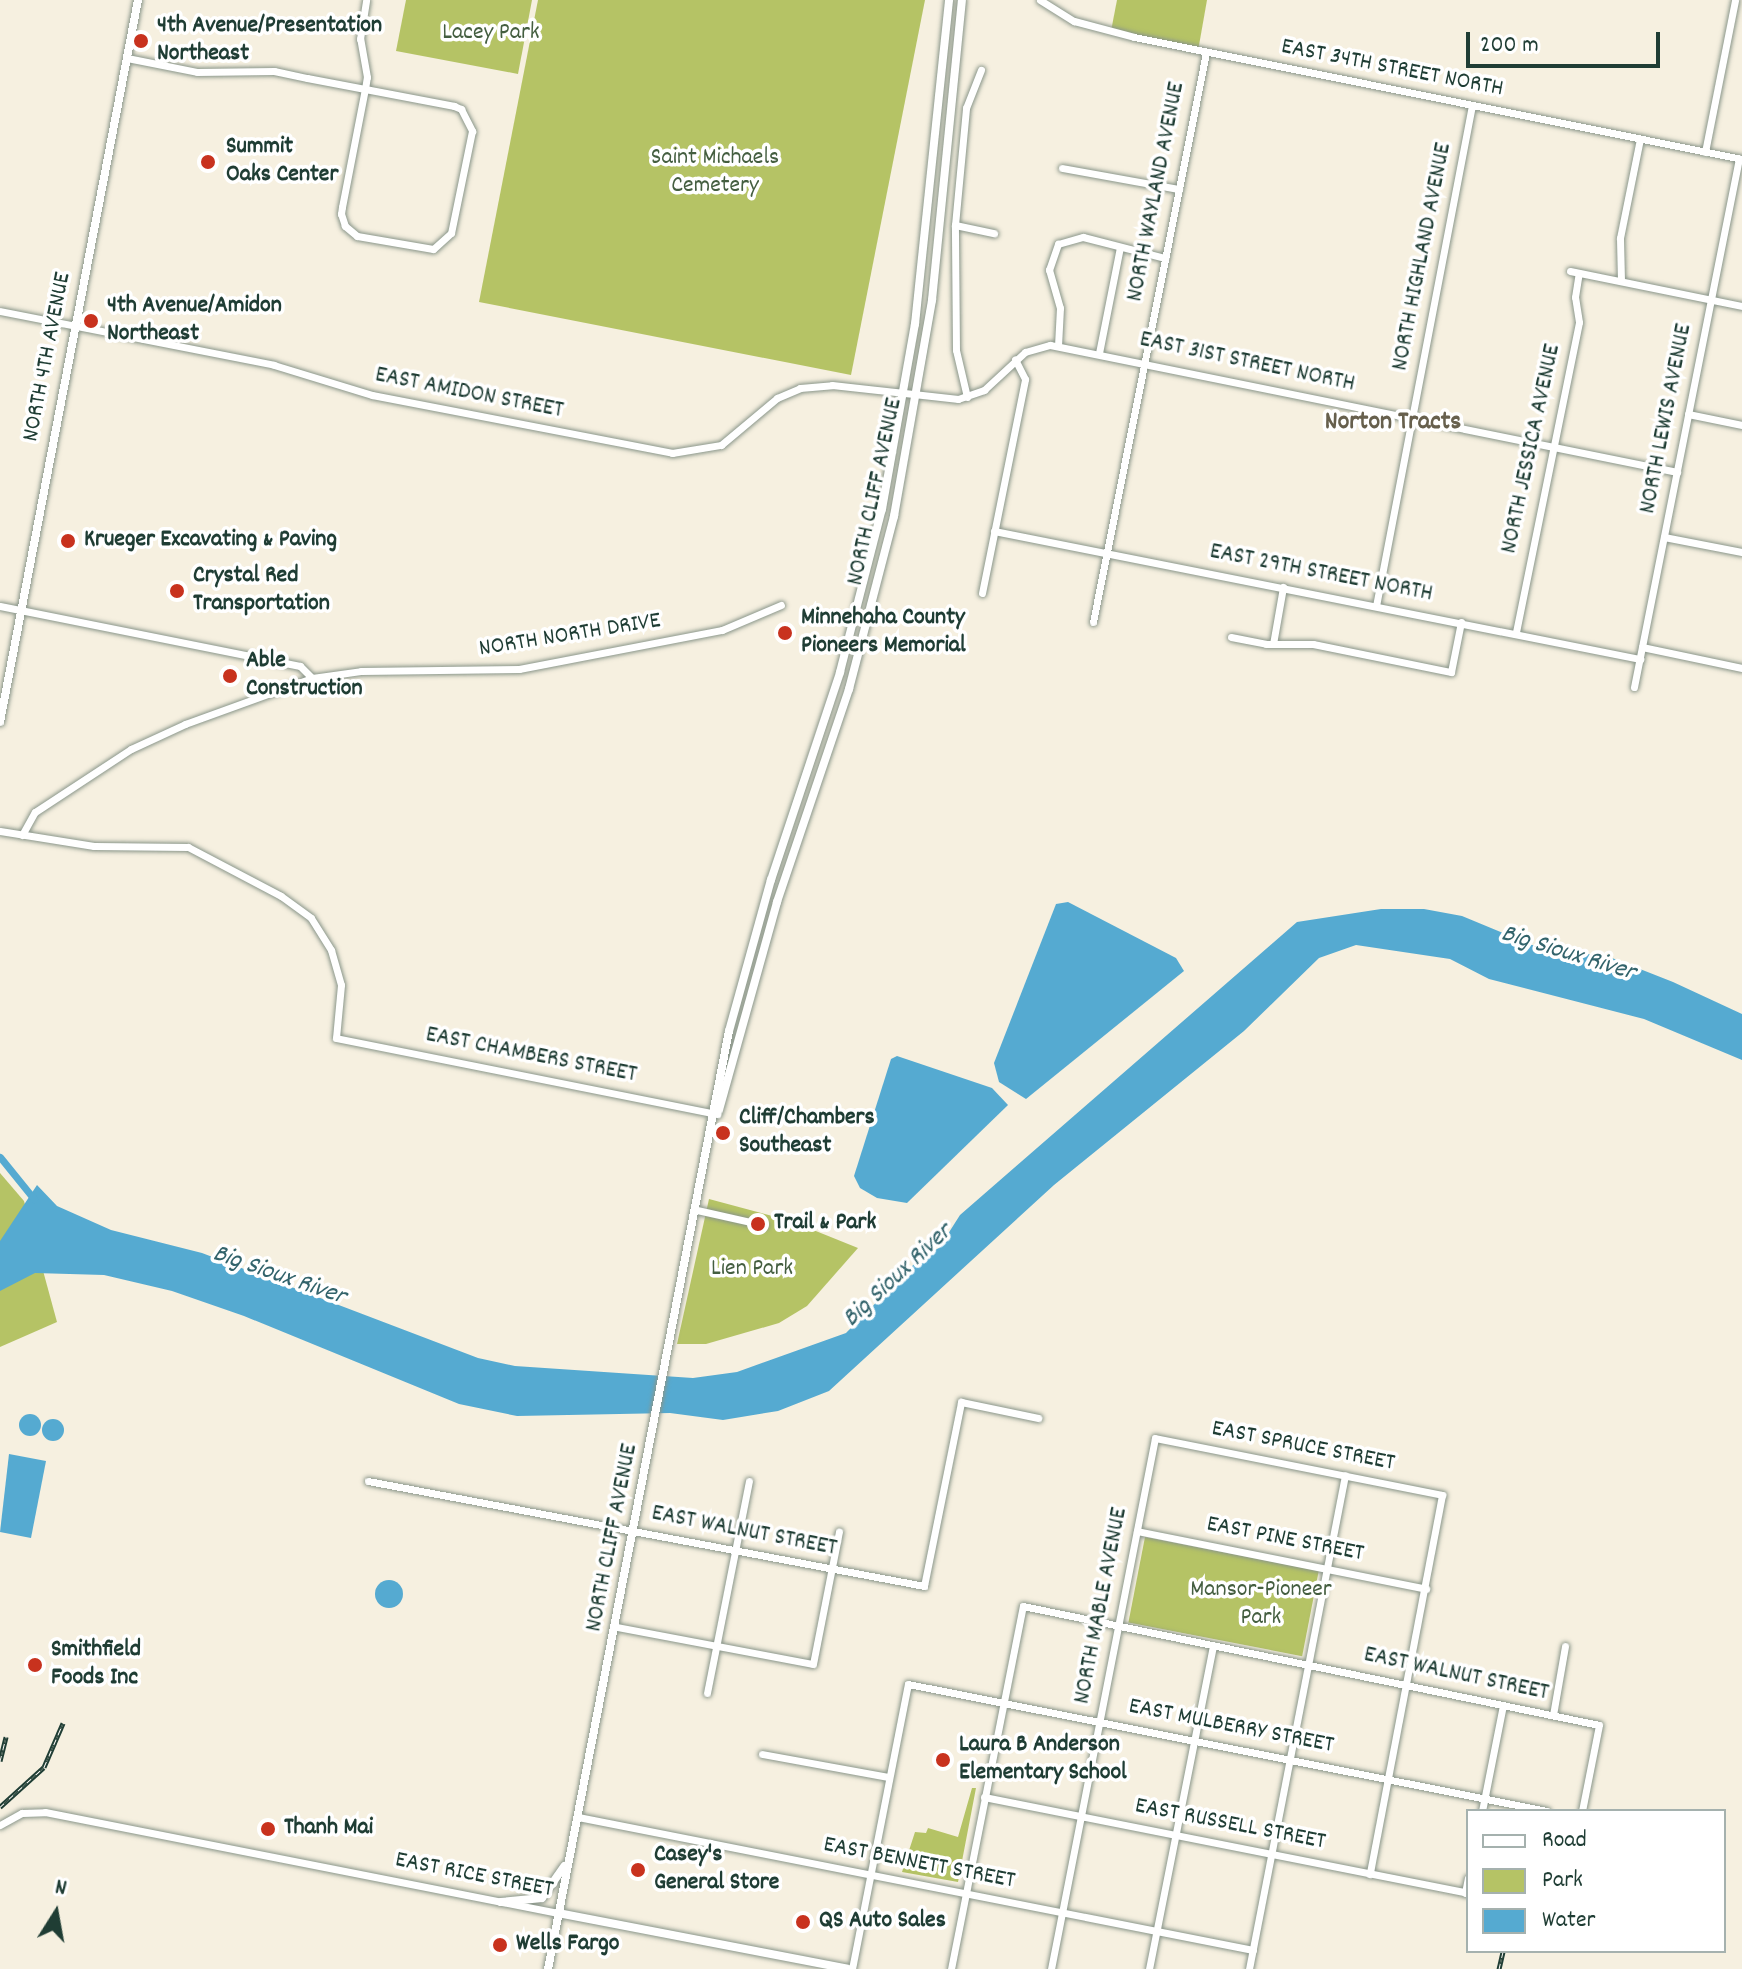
<!DOCTYPE html>
<html>
<head>
<meta charset="utf-8">
<style>
  body { margin:0 }
  #map { position:relative; width:1742px; height:1969px; overflow:hidden; background:#f6f0e0; font-family:Dekko,sans-serif }
  div>[style] { position:absolute }
  [style*='--x'] { left:calc(var(--x)*1px); top:calc(var(--y)*1px); width:calc(var(--w)*1px); rotate:calc(var(--a)*1deg) }
  .green>* { inset:0; background:#b5c365; transform-origin:0 0 }
  .water>* { inset:0; background:#55aad1 }
  .round { border-radius:50% }
  .canal>* { height:7px; margin:-3.5px; padding:0 3.5px; transform-origin:3.5px; border-radius:3.5px; background:#55aad1 }
  .roads { filter:drop-shadow(0 0 2px #8a968a) drop-shadow(0 0 2px #8a968a) }
  .minor>* { height:7px; margin:-3.5px; padding:0 3.5px; transform-origin:3.5px; border-radius:3.5px; background:#fff }
  .major>* { height:8px; margin:-4px; padding:0 4px; transform-origin:4px; border-radius:4px; background:#fff }
  .rail>* { height:5px; margin-top:-2.5px; transform-origin:0; background:repeating-linear-gradient(90deg,#fff 0 6px,#1f3d34 0 12px); box-sizing:border-box; border-block:2px solid #1f3d34 }
  .dots>* { width:22px; height:22px; translate:-50% -50%; box-sizing:border-box; border:4px solid #fff; border-radius:50% }
  span { translate:-50% -50%; white-space:nowrap; text-align:center; line-height:1.15; -webkit-text-stroke:7px #fff; paint-order:stroke }
  .poi-label { font-size:24px; color:#1f3d34; font-weight:700 }
  .left { translate:0 -50%; text-align:left }
  .park-label { font-size:24px; color:#445e40 }
  .street-label { font-size:24px; color:#1f3d34 }
  .neighbourhood-label { font-size:26px; color:#67604d; font-weight:700 }
  .water-label { font-size:26px; color:#32636b; font-style:italic }
  .legend { position:absolute; left:1466px; top:1809px; width:260px; height:144px; box-sizing:border-box; background:#fff; border:2px solid #a5b1ae; margin:0; padding:10px 14px; list-style:none; font-size:24px; color:#1f3d34 }
  .legend li { display:flex; align-items:center; gap:16px; height:40px }
  .legend b { width:40px; border:2px solid #a5b1ae }
  .north { position:absolute; left:16px; top:1873px; width:80px; height:80px; -webkit-text-stroke:6px #fff; paint-order:stroke; rotate:11deg; font-size:22px; font-weight:700; line-height:32px; text-align:center; color:#1f3d34 }
  .north::after { content:''; display:block; margin:auto; width:28px; height:36px; background:#1f3d34; clip-path:polygon(50% 0,100% 100%,50% 72%,0 100%) }
  .scale { position:absolute; left:1466px; top:32px; width:194px; height:36px; box-sizing:border-box; border:4px solid #1f3d34; border-top:0; padding-left:10px; font-size:24px; line-height:28px; white-space:nowrap; color:#1f3d34; -webkit-text-stroke:6px #fff; paint-order:stroke }
</style>
</head>
<body>
<div id="map">
  <div class="green">
    <i style="clip-path:polygon(406px 0,532px 0,518px 74px,396px 51px)"></i>
    <i style="clip-path:polygon(538px 0,925px 0,851px 375px,479px 302px)"></i>
    <i style="clip-path:polygon(1117px 0,1207px 0,1198px 51px,1111px 31px)"></i>
    <i style="clip-path:polygon(0 1173px,24px 1201px,57px 1322px,0 1347px)"></i>
    <i style="clip-path:polygon(709px 1199px,791px 1221px,858px 1248px,807px 1306px,779px 1323px,706px 1344px,677px 1344px)"></i>
    <i style="left:1145px;top:1537px;width:177px;height:87px;rotate:11deg"></i>
    <i style="clip-path:polygon(972px 1788px,976px 1788px,958px 1882px,902px 1872px,915px 1832px,926px 1833px,928px 1828px,958px 1837px)"></i>
  </div>
  <div class="water">
    <i style="clip-path:polygon(1068px 902px,1176px 958px,1184px 971px,1026px 1099px,999px 1082px,994px 1063px,1056px 904px)"></i>
    <i style="clip-path:polygon(1381px 909px,1424px 909px,1462px 916px,1532px 945px,1612px 958px,1673px 982px,1742px 1014px,1742px 1060px,1644px 1019px,1489px 979px,1450px 959px,1356px 945px,1319px 958px,1244px 1031px,1054px 1185px,829px 1391px,778px 1411px,723px 1420px,670px 1413px,517px 1416px,459px 1404px,244px 1316px,172px 1291px,104px 1275px,35px 1273px,0 1291px,0 1241px,37px 1185px,57px 1206px,111px 1230px,202px 1253px,478px 1358px,515px 1366px,693px 1378px,737px 1372px,846px 1333px,922px 1256px,939px 1248px,960px 1215px,1297px 922px)"></i>
    <i style="clip-path:polygon(897px 1056px,992px 1088px,1008px 1105px,907px 1203px,877px 1198px,860px 1188px,854px 1176px,891px 1059px)"></i>
    <i class="round" style="left:19px;top:1414px;width:22px;height:22px"></i>
    <i class="round" style="left:42px;top:1419px;width:22px;height:22px"></i>
    <i style="clip-path:polygon(9px 1454px,46px 1461px,31px 1538px,0 1532px)"></i>
    <i class="round" style="left:375px;top:1580px;width:28px;height:28px"></i>
  </div>
  <div class="canal">
    <i style="--x:0;--y:1157;--w:54;--a:51"></i>
  </div>
  <div class="roads">
    <div class="minor">
      <i style="--x:1040;--y:0;--w:40;--a:32"></i>
      <i style="--x:1074;--y:21;--w:62;--a:14.9"></i>
      <i style="--x:1134;--y:37;--w:620;--a:11.35"></i>
      <i style="--x:127;--y:58;--w:71;--a:11.3"></i>
      <i style="--x:197;--y:72;--w:77;--a:-0.7"></i>
      <i style="--x:274;--y:71;--w:34;--a:12"></i>
      <i style="--x:307;--y:78;--w:59;--a:10.7"></i>
      <i style="--x:365;--y:89;--w:91;--a:10.8"></i>
      <i style="--x:454;--y:106;--w:8;--a:23"></i>
      <i style="--x:461;--y:109;--w:25;--a:63"></i>
      <i style="--x:472;--y:131;--w:104;--a:101.6"></i>
      <i style="--x:451;--y:233;--w:24;--a:138"></i>
      <i style="--x:433;--y:249;--w:77;--a:-170.3"></i>
      <i style="--x:357;--y:236;--w:16;--a:-140"></i>
      <i style="--x:345;--y:226;--w:13;--a:-108"></i>
      <i style="--x:341;--y:214;--w:7;--a:-82"></i>
      <i style="--x:342;--y:207;--w:120;--a:-79"></i>
      <i style="--x:365;--y:89;--w:12;--a:-81"></i>
      <i style="--x:367;--y:77;--w:39;--a:-100"></i>
      <i style="--x:360;--y:39;--w:39;--a:-81"></i>
      <i style="--x:1705;--y:152;--w:155;--a:-78.8"></i>
      <i style="--x:1062;--y:168;--w:119;--a:10.2"></i>
      <i style="--x:955;--y:225;--w:40;--a:12"></i>
      <i style="--x:1570;--y:271;--w:176;--a:11.5"></i>
      <i style="--x:1621;--y:280;--w:42;--a:-91.4"></i>
      <i style="--x:1620;--y:238;--w:101;--a:-78.6"></i>
      <i style="--x:0;--y:311;--w:279;--a:11.1"></i>
      <i style="--x:274;--y:365;--w:102;--a:17"></i>
      <i style="--x:372;--y:395;--w:306;--a:10.9"></i>
      <i style="--x:672;--y:453;--w:50;--a:-9.3"></i>
      <i style="--x:721;--y:445;--w:73;--a:-40"></i>
      <i style="--x:777;--y:398;--w:25;--a:-23"></i>
      <i style="--x:800;--y:388;--w:32;--a:-5"></i>
      <i style="--x:832;--y:385;--w:127;--a:6.3"></i>
      <i style="--x:958;--y:399;--w:28;--a:-19"></i>
      <i style="--x:984;--y:390;--w:56;--a:-42.8"></i>
      <i style="--x:1025;--y:352;--w:26;--a:-16"></i>
      <i style="--x:1050;--y:345;--w:640;--a:11.45"></i>
      <i style="--x:1058;--y:346;--w:38;--a:-87"></i>
      <i style="--x:1060;--y:308;--w:40;--a:-106"></i>
      <i style="--x:1049;--y:270;--w:28;--a:-71"></i>
      <i style="--x:1058;--y:244;--w:26;--a:-16"></i>
      <i style="--x:1083;--y:237;--w:85;--a:14.4"></i>
      <i style="--x:1099;--y:353;--w:108;--a:-78.8"></i>
      <i style="--x:967;--y:397;--w:48;--a:-103.2"></i>
      <i style="--x:956;--y:350;--w:125;--a:-90.5"></i>
      <i style="--x:955;--y:225;--w:118;--a:-84.6"></i>
      <i style="--x:966;--y:108;--w:41;--a:-68.5"></i>
      <i style="--x:1688;--y:414;--w:55;--a:11.5"></i>
      <i style="--x:994;--y:531;--w:659;--a:11.21"></i>
      <i style="--x:1664;--y:537;--w:79;--a:10.9"></i>
      <i style="--x:982;--y:593;--w:218;--a:-78.6"></i>
      <i style="--x:1025;--y:379;--w:22;--a:-117"></i>
      <i style="--x:0;--y:606;--w:306;--a:11.3"></i>
      <i style="--x:300;--y:666;--w:17;--a:45"></i>
      <i style="--x:1376;--y:606;--w:510;--a:-79.15"></i>
      <i style="--x:1093;--y:622;--w:580;--a:-78.77"></i>
      <i style="--x:1516;--y:632;--w:316;--a:-78.5"></i>
      <i style="--x:1579;--y:322;--w:25;--a:-99"></i>
      <i style="--x:1575;--y:297;--w:24;--a:-81"></i>
      <i style="--x:1231;--y:637;--w:36;--a:11"></i>
      <i style="--x:1266;--y:644;--w:47;--a:0"></i>
      <i style="--x:1313;--y:644;--w:141;--a:11.5"></i>
      <i style="--x:1451;--y:672;--w:51;--a:-78.7"></i>
      <i style="--x:1273;--y:644;--w:58;--a:-80"></i>
      <i style="--x:1642;--y:647;--w:102;--a:11.9"></i>
      <i style="--x:1634;--y:687;--w:539;--a:-78.77"></i>
      <i style="--x:0;--y:831;--w:95;--a:9.1"></i>
      <i style="--x:94;--y:846;--w:94;--a:0.6"></i>
      <i style="--x:188;--y:847;--w:105;--a:27.8"></i>
      <i style="--x:281;--y:896;--w:37;--a:36"></i>
      <i style="--x:311;--y:918;--w:38;--a:58"></i>
      <i style="--x:331;--y:950;--w:36;--a:74"></i>
      <i style="--x:341;--y:985;--w:53;--a:95.4"></i>
      <i style="--x:336;--y:1038;--w:389;--a:11.3"></i>
      <i style="--x:22;--y:835;--w:26;--a:-61"></i>
      <i style="--x:35;--y:812;--w:115;--a:-33.3"></i>
      <i style="--x:131;--y:749;--w:60;--a:-24.8"></i>
      <i style="--x:185;--y:724;--w:135;--a:-19.9"></i>
      <i style="--x:312;--y:678;--w:49;--a:-8.1"></i>
      <i style="--x:361;--y:671;--w:158;--a:-0.7"></i>
      <i style="--x:519;--y:669;--w:207;--a:-10.9"></i>
      <i style="--x:722;--y:630;--w:64;--a:-23"></i>
      <i style="--x:697;--y:1210;--w:69;--a:12.6"></i>
      <i style="--x:368;--y:1481;--w:566;--a:10.69"></i>
      <i style="--x:924;--y:1586;--w:188;--a:-78.6"></i>
      <i style="--x:961;--y:1402;--w:79;--a:11.7"></i>
      <i style="--x:1137;--y:1531;--w:295;--a:11.3"></i>
      <i style="--x:617;--y:1627;--w:199;--a:10.7"></i>
      <i style="--x:813;--y:1664;--w:135;--a:-78.9"></i>
      <i style="--x:707;--y:1693;--w:216;--a:-78.8"></i>
      <i style="--x:1553;--y:1715;--w:70;--a:-80.1"></i>
      <i style="--x:762;--y:1754;--w:129;--a:10.3"></i>
      <i style="--x:984;--y:1797;--w:493;--a:11.2"></i>
      <i style="--x:1482;--y:1811;--w:108;--a:-78.8"></i>
      <i style="--x:578;--y:1817;--w:688;--a:11.15"></i>
      <i style="--x:0;--y:1825;--w:25;--a:-29"></i>
      <i style="--x:22;--y:1813;--w:23;--a:-2"></i>
      <i style="--x:45;--y:1812;--w:523;--a:11.14"></i>
      <i style="--x:1465;--y:1893;--w:15;--a:-79"></i>
      <i style="--x:852;--y:1969;--w:290;--a:-78.9"></i>
      <i style="--x:908;--y:1684;--w:651;--a:11.24"></i>
      <i style="--x:951;--y:1969;--w:370;--a:-78.8"></i>
      <i style="--x:1023;--y:1606;--w:588;--a:11.67"></i>
      <i style="--x:1599;--y:1725;--w:88;--a:101.2"></i>
      <i style="--x:1051;--y:1969;--w:541;--a:-78.92"></i>
      <i style="--x:1155;--y:1438;--w:293;--a:11.2"></i>
      <i style="--x:1442;--y:1495;--w:386;--a:100.8"></i>
      <i style="--x:1149;--y:1969;--w:330;--a:-78.8"></i>
      <i style="--x:1249;--y:1969;--w:503;--a:-79"></i>
    </div>
    <div class="major">
      <i style="--x:0;--y:722;--w:735;--a:-79.18"></i>
      <i style="--x:719;--y:1110;--w:216;--a:-74.4"></i>
      <i style="--x:777;--y:902;--w:225;--a:-71.3"></i>
      <i style="--x:849;--y:689;--w:179;--a:-75.4"></i>
      <i style="--x:894;--y:516;--w:219;--a:-80"></i>
      <i style="--x:932;--y:300;--w:301;--a:-84.3"></i>
      <i style="--x:501;--y:1902;--w:41;--a:-5.6"></i>
      <i style="--x:542;--y:1898;--w:39;--a:-55"></i>
      <i style="--x:558;--y:1913;--w:295;--a:10.9"></i>
      <i style="--x:548;--y:1969;--w:955;--a:-79.08"></i>
      <i style="--x:729;--y:1031;--w:157;--a:-74.5"></i>
      <i style="--x:771;--y:880;--w:219;--a:-71.6"></i>
      <i style="--x:840;--y:672;--w:168;--a:-75.6"></i>
      <i style="--x:882;--y:509;--w:188;--a:-79.9"></i>
      <i style="--x:915;--y:324;--w:326;--a:-84"></i>
    </div>
  </div>
  <div class="rail">
    <i style="--x:0;--y:1761;--w:25;--a:-76"></i>
    <i style="--x:0;--y:1807;--w:59;--a:-42.3"></i>
    <i style="--x:44;--y:1767;--w:48;--a:-66.6"></i>
    <i style="--x:1499;--y:1969;--w:18;--a:-77"></i>
  </div>
  <div class="dots">
    <i style="left:141px;top:41px;background:#c8321e"></i>
    <i style="left:208px;top:162px;background:#c8321e"></i>
    <i style="left:91px;top:321px;background:#c8321e"></i>
    <i style="left:68px;top:541px;background:#c8321e"></i>
    <i style="left:177px;top:591px;background:#c8321e"></i>
    <i style="left:785px;top:633px;background:#c8321e"></i>
    <i style="left:230px;top:676px;background:#c8321e"></i>
    <i style="left:723px;top:1133px;background:#c8321e"></i>
    <i style="left:758px;top:1224px;background:#c8321e"></i>
    <i style="left:35px;top:1665px;background:#c8321e"></i>
    <i style="left:943px;top:1760px;background:#c8321e"></i>
    <i style="left:268px;top:1829px;background:#c8321e"></i>
    <i style="left:638px;top:1870px;background:#c8321e"></i>
    <i style="left:803px;top:1922px;background:#c8321e"></i>
    <i style="left:500px;top:1945px;background:#c8321e"></i>
  </div>
  <div class="poi-label">
    <span class="left" style="left:157px;top:41px">4th Avenue/Presentation<br>Northeast</span>
    <span class="left" style="left:226px;top:162px">Summit<br>Oaks Center</span>
    <span class="left" style="left:107px;top:321px">4th Avenue/Amidon<br>Northeast</span>
    <span class="left" style="left:84px;top:541px">Krueger Excavating &amp; Paving</span>
    <span class="left" style="left:193px;top:591px">Crystal Red<br>Transportation</span>
    <span class="left" style="left:801px;top:633px">Minnehaha County<br>Pioneers Memorial</span>
    <span class="left" style="left:246px;top:676px">Able<br>Construction</span>
    <span class="left" style="left:739px;top:1133px">Cliff/Chambers<br>Southeast</span>
    <span class="left" style="left:774px;top:1224px">Trail &amp; Park</span>
    <span class="left" style="left:51px;top:1665px">Smithfield<br>Foods Inc</span>
    <span class="left" style="left:959px;top:1760px">Laura B Anderson<br>Elementary School</span>
    <span class="left" style="left:284px;top:1829px">Thanh Mai</span>
    <span class="left" style="left:654px;top:1870px">Casey's<br>General Store</span>
    <span class="left" style="left:819px;top:1922px">QS Auto Sales</span>
    <span class="left" style="left:516px;top:1945px">Wells Fargo</span>
  </div>
  <div class="park-label">
    <span style="left:491px;top:34px">Lacey Park</span>
    <span style="left:715px;top:173px">Saint Michaels<br>Cemetery</span>
    <span style="left:752px;top:1270px">Lien Park</span>
    <span style="left:1261px;top:1605px">Mansor-Pioneer<br>Park</span>
  </div>
  <div class="street-label">
    <span style="left:1392px;top:69px;rotate:11deg">EAST 34TH STREET NORTH</span>
    <span style="left:1157px;top:192px;rotate:-79deg">NORTH WAYLAND AVENUE</span>
    <span style="left:1423px;top:257px;rotate:-79deg">NORTH HIGHLAND AVENUE</span>
    <span style="left:48px;top:357px;rotate:-79deg">NORTH 4TH AVENUE</span>
    <span style="left:1247px;top:363px;rotate:12deg">EAST 31ST STREET NORTH</span>
    <span style="left:469px;top:394px;rotate:11deg">EAST AMIDON STREET</span>
    <span style="left:1667px;top:419px;rotate:-79deg">NORTH LEWIS AVENUE</span>
    <span style="left:1532px;top:449px;rotate:-78deg">NORTH JESSICA AVENUE</span>
    <span style="left:876px;top:492px;rotate:-78deg">NORTH CLIFF AVENUE</span>
    <span style="left:1321px;top:574px;rotate:11deg">EAST 29TH STREET NORTH</span>
    <span style="left:570px;top:636px;rotate:-9deg">NORTH NORTH DRIVE</span>
    <span style="left:531px;top:1056px;rotate:11deg">EAST CHAMBERS STREET</span>
    <span style="left:1303px;top:1447px;rotate:11deg">EAST SPRUCE STREET</span>
    <span style="left:744px;top:1532px;rotate:11deg">EAST WALNUT STREET</span>
    <span style="left:613px;top:1538px;rotate:-79deg">NORTH CLIFF AVENUE</span>
    <span style="left:1285px;top:1540px;rotate:11deg">EAST PINE STREET</span>
    <span style="left:1102px;top:1606px;rotate:-79deg">NORTH MABLE AVENUE</span>
    <span style="left:1456px;top:1675px;rotate:12deg">EAST WALNUT STREET</span>
    <span style="left:1231px;top:1727px;rotate:11deg">EAST MULBERRY STREET</span>
    <span style="left:1230px;top:1825px;rotate:11deg">EAST RUSSELL STREET</span>
    <span style="left:919px;top:1864px;rotate:11deg">EAST BENNETT STREET</span>
    <span style="left:474px;top:1876px;rotate:11deg">EAST RICE STREET</span>
  </div>
  <div class="neighbourhood-label">
    <span style="left:1393px;top:423px">Norton Tracts</span>
  </div>
  <div class="water-label">
    <span style="left:1568px;top:954px;rotate:17deg">Big Sioux River</span>
    <span style="left:279px;top:1276px;rotate:19deg">Big Sioux River</span>
    <span style="left:898px;top:1276px;rotate:-43deg">Big Sioux River</span>
  </div>
  <ul class="legend">
  <li><b style="height:10px;background:#fff"></b>Road</li>
  <li><b style="height:22px;background:#b5c365"></b>Park</li>
  <li><b style="height:22px;background:#55aad1"></b>Water</li>
  </ul>
  <div class="north">N</div>
  <div class="scale">200 m</div>
</div>
</body>
</html>
